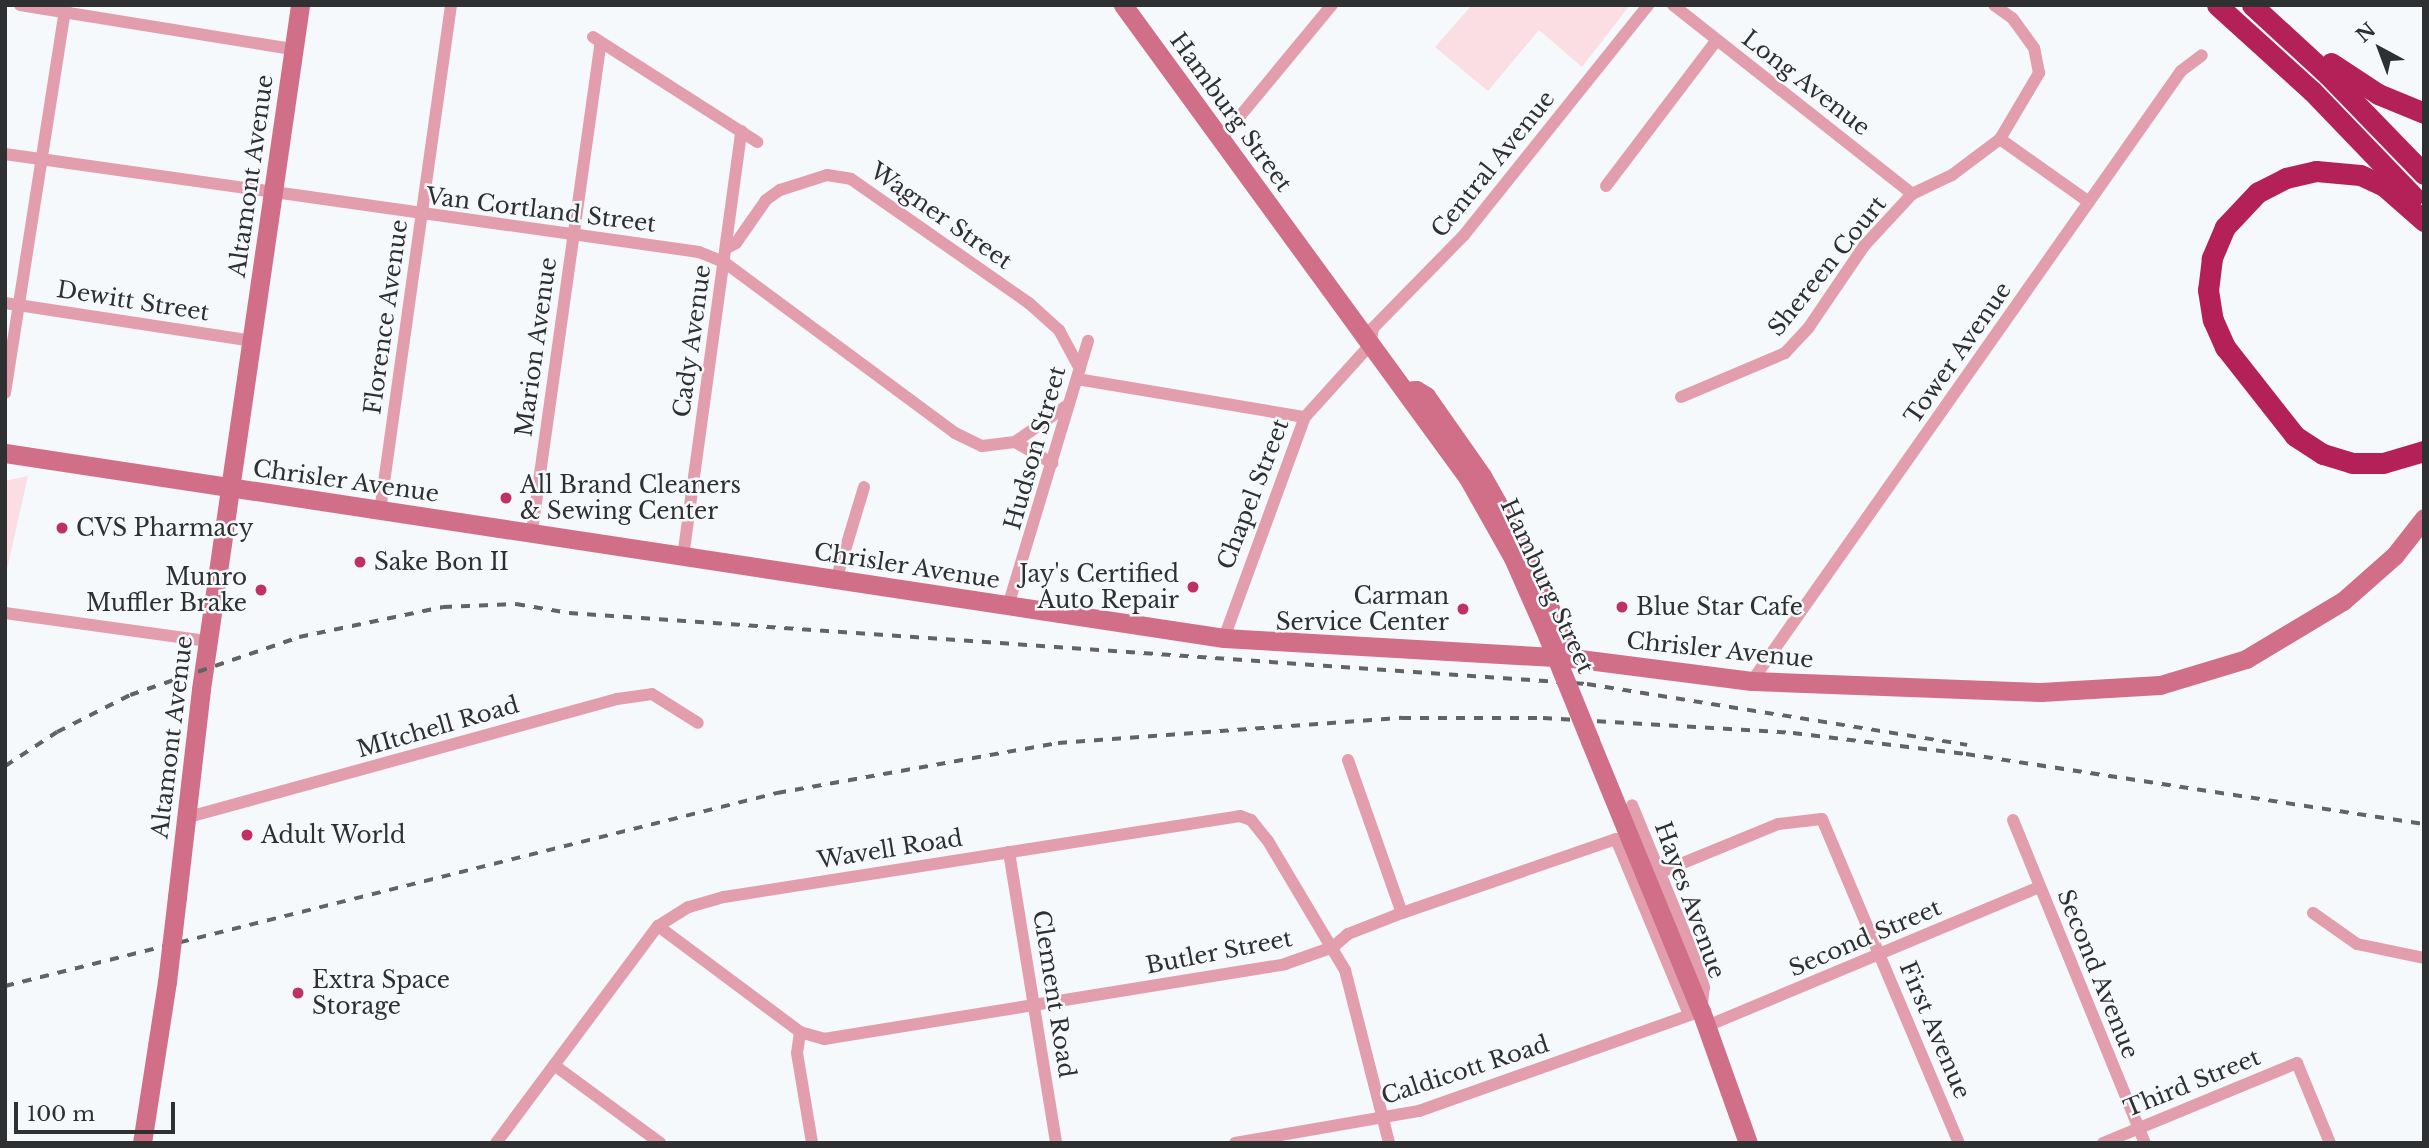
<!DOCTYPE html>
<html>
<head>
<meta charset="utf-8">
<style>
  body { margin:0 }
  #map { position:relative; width:2429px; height:1148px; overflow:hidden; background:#f5f9fb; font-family:"Libre Baskerville",serif }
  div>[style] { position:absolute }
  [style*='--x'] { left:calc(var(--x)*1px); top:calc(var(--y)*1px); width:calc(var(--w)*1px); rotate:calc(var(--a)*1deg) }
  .green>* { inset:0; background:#fbdee3 }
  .street>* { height:12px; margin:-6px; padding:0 6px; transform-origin:6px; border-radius:6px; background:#e29ead }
  .secondary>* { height:19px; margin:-9.5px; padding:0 9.5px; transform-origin:9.5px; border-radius:9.5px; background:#d16f88 }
  .highway>* { height:21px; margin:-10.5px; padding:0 10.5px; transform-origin:10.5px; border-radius:10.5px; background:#b42159 }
  .rail>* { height:3.5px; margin-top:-1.75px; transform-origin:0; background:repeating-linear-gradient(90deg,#616365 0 9px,transparent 0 18px) }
  .secondary-bridge>* { height:19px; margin:-9.5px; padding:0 9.5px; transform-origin:9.5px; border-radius:9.5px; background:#d16f88 }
  .dots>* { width:19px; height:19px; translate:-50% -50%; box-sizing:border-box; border:4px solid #f5f9fb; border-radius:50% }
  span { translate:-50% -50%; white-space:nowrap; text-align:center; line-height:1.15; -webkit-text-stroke:5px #f5f9fb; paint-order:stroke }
  .street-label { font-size:23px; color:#2e3031 }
  .poi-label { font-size:23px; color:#2e3031 }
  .left { translate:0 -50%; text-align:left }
  .right { translate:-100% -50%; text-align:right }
  .frame { position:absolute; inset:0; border:7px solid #2e3031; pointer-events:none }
  .north { position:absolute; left:2345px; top:14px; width:70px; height:70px; -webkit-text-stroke:5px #f5f9fb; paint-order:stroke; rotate:319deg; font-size:19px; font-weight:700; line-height:28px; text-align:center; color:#2e3031 }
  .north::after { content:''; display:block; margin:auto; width:24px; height:32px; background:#2e3031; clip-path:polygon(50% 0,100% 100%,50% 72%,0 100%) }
  .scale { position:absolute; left:14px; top:1102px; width:161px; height:32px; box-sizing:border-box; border:4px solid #2e3031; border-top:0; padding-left:9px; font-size:21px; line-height:24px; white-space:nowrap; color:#2e3031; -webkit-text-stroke:5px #f5f9fb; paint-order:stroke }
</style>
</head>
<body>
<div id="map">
  <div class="green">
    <i style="clip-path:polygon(1472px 5px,1630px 5px,1582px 67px,1539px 30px,1488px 91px,1435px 47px)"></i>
    <i style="clip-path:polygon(28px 476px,5px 578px,5px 481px)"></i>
  </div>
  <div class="street">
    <i style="--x:20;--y:5;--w:277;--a:9.2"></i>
    <i style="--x:1673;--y:5;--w:305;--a:38.3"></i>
    <i style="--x:593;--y:37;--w:195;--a:32.6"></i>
    <i style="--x:1221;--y:139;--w:174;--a:-50.4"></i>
    <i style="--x:2000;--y:139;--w:109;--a:35.3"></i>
    <i style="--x:5;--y:154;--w:701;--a:8.04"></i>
    <i style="--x:699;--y:252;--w:27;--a:22"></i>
    <i style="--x:724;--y:262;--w:287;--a:36.5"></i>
    <i style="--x:955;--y:433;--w:30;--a:26"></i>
    <i style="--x:982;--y:446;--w:33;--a:-7"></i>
    <i style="--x:1015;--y:442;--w:66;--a:-35.1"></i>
    <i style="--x:1606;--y:186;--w:183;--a:-52.8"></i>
    <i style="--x:727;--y:248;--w:10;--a:-29"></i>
    <i style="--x:736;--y:243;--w:52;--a:-55.1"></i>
    <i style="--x:766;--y:200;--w:17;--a:-36"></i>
    <i style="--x:780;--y:190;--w:49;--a:-17.7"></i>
    <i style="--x:827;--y:175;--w:24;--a:9"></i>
    <i style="--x:851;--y:179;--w:218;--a:34.9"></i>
    <i style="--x:1030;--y:304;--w:39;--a:42"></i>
    <i style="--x:1059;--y:330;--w:44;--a:61.7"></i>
    <i style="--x:5;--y:303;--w:251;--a:8.7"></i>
    <i style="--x:1077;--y:379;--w:231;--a:9.5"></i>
    <i style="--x:5;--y:393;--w:393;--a:-81.1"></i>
    <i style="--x:1681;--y:397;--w:113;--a:-22.9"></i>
    <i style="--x:1785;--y:353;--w:35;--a:-47"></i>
    <i style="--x:1809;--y:327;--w:98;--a:-55.8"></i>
    <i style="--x:1864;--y:246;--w:71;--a:-47.3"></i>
    <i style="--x:1912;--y:194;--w:44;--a:-25.4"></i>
    <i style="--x:1952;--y:175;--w:60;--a:-36.9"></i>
    <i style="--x:2000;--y:139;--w:77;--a:-59.4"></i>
    <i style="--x:2039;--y:73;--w:25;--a:-101"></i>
    <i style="--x:2034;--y:48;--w:37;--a:-126"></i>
    <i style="--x:2012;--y:18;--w:22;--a:-144"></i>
    <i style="--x:1015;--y:442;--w:43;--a:29.6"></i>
    <i style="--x:380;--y:511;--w:511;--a:-82.01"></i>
    <i style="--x:532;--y:531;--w:493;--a:-82"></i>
    <i style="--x:683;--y:557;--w:430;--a:-82.2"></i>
    <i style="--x:836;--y:580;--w:97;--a:-73.2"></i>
    <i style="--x:1008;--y:606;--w:277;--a:-73.2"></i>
    <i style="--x:5;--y:613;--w:205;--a:7.9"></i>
    <i style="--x:1224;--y:638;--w:235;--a:-69.9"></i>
    <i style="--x:1305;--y:417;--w:97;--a:-47.9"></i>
    <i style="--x:1370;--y:345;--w:17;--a:-80"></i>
    <i style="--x:1373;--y:328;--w:130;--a:-45.6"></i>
    <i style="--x:1464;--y:235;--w:295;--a:-51.3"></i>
    <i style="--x:1752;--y:681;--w:746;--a:-54.88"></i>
    <i style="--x:2181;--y:71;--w:26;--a:-37"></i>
    <i style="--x:1348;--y:760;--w:162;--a:70.6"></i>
    <i style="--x:185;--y:818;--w:448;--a:-15.4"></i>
    <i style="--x:617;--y:699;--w:35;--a:-8"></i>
    <i style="--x:652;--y:694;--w:54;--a:32.2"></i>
    <i style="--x:2013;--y:820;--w:349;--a:67.8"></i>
    <i style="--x:1009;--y:852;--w:295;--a:80.8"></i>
    <i style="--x:1661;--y:872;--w:126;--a:-22.3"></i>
    <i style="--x:1778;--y:824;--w:44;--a:-6.5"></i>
    <i style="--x:1822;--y:819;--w:352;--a:67.1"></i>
    <i style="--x:2313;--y:913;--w:54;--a:35.2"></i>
    <i style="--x:2357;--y:944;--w:68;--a:11.8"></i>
    <i style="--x:658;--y:926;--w:177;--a:36.7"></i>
    <i style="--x:800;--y:1032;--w:25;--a:16"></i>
    <i style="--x:824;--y:1039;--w:467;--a:-9.2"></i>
    <i style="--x:1285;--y:964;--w:51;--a:-19.5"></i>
    <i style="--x:1333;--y:947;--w:20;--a:-41"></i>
    <i style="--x:1348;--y:934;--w:58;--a:-21.3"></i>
    <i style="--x:1402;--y:913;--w:226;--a:-19.1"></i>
    <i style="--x:1616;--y:839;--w:190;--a:67.4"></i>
    <i style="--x:1707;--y:1026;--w:360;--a:-22.7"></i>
    <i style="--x:800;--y:1032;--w:21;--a:98"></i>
    <i style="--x:797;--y:1053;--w:91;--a:80.5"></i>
    <i style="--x:554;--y:1065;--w:132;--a:36.3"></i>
    <i style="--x:496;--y:1143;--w:271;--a:-53.3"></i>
    <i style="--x:658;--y:926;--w:36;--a:-32"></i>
    <i style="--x:689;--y:907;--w:36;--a:-16"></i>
    <i style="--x:724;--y:897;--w:522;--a:-8.92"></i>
    <i style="--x:1240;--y:816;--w:12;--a:20"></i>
    <i style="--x:1251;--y:820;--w:27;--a:51"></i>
    <i style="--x:1268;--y:841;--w:150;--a:59.2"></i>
    <i style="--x:1345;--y:970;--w:179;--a:75.7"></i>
    <i style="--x:1235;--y:1143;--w:187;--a:-9.9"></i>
    <i style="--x:1419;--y:1111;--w:299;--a:-19.5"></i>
    <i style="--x:1701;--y:1011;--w:24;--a:-83"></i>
    <i style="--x:1704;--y:987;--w:33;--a:-108"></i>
    <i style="--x:1694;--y:956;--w:163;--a:-112.3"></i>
    <i style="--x:2103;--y:1143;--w:210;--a:-22.4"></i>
    <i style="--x:2297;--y:1063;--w:87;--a:67.6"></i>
  </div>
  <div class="secondary">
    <i style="--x:1123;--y:5;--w:585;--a:53.89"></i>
    <i style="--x:1468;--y:478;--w:92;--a:60.6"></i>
    <i style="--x:1513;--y:558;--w:77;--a:66.1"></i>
    <i style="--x:1406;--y:391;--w:10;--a:-6"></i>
    <i style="--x:1416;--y:390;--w:12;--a:31"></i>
    <i style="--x:1426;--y:396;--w:98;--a:55"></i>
    <i style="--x:1482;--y:476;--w:85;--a:60.4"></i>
    <i style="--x:1524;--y:550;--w:118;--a:66"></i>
    <i style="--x:5;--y:453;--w:1233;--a:8.63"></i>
    <i style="--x:1224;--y:638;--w:349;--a:3.3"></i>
    <i style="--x:1572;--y:658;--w:181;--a:7.3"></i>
    <i style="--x:1752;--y:681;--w:289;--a:2.2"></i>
    <i style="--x:2041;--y:692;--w:119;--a:-3.4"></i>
    <i style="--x:2160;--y:685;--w:90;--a:-16.8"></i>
    <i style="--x:2246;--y:659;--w:113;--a:-30.9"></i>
    <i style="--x:2343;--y:601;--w:69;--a:-41.5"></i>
    <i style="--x:2395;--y:555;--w:47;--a:-51.9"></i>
    <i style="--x:1590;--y:741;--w:292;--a:67.7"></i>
    <i style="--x:1701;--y:1011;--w:140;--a:70.4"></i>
    <i style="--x:177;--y:897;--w:209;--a:-83.4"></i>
    <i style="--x:201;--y:689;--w:691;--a:-81.76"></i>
    <i style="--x:142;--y:1143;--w:163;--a:-81.2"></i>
  </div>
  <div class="highway">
    <i style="--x:2217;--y:5;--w:128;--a:42.2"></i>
    <i style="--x:2312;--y:91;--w:146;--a:46.1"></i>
    <i style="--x:2252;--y:5;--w:103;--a:42.6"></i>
    <i style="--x:2328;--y:75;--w:138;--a:45.9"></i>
    <i style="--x:2331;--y:63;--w:56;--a:33.4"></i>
    <i style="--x:2378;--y:94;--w:50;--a:22.4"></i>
    <i style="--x:2424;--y:221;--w:53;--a:-138.8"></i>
    <i style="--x:2384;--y:186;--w:26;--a:-155"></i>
    <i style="--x:2360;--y:175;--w:44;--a:-174.8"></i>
    <i style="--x:2316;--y:171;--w:31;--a:167"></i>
    <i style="--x:2286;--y:178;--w:31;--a:153"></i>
    <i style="--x:2258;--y:192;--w:48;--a:133.3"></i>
    <i style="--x:2225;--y:227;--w:34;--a:113"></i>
    <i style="--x:2212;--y:258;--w:32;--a:97"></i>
    <i style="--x:2208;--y:290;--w:30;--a:81"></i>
    <i style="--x:2213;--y:320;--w:30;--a:66"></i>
    <i style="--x:2225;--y:347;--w:113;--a:51.8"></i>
    <i style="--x:2295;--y:436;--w:33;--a:33"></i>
    <i style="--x:2323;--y:454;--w:30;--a:17"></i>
    <i style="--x:2352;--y:463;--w:31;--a:0"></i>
    <i style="--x:2383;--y:463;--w:43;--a:-16.3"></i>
  </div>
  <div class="rail">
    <i style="--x:5;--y:766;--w:62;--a:-33.2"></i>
    <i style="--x:57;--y:732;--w:82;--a:-26.9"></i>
    <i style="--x:130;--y:695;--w:179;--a:-18.9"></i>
    <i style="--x:299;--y:637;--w:147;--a:-11.8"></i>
    <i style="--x:443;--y:607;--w:73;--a:-2.4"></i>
    <i style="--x:516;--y:604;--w:54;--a:9.6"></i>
    <i style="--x:569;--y:613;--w:1020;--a:3.99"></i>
    <i style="--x:1587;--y:684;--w:385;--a:9.1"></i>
    <i style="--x:5;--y:986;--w:796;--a:-14.04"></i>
    <i style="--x:777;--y:793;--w:285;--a:-10.1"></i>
    <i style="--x:1058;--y:743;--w:345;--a:-4.2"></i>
    <i style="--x:1402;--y:718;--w:141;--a:0"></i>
    <i style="--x:1543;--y:718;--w:250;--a:3.4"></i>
    <i style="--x:1793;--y:733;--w:174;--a:6.9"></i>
    <i style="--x:1966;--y:754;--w:463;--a:8.7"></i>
  </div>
  <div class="secondary-bridge">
    <i style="--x:1544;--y:628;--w:122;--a:67.8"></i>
    <i style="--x:167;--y:982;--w:86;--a:-83.3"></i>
  </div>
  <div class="dots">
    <i style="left:506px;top:498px;background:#be3162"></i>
    <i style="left:62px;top:528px;background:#be3162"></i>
    <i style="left:360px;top:562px;background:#be3162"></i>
    <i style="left:1193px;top:587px;background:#be3162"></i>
    <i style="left:261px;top:590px;background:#be3162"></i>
    <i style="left:1622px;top:607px;background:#be3162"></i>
    <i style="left:1463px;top:609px;background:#be3162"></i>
    <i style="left:247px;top:835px;background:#be3162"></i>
    <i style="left:298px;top:993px;background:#be3162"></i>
  </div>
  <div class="street-label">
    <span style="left:1806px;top:83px;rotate:38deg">Long Avenue</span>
    <span style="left:1231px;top:112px;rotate:54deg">Hamburg Street</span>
    <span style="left:1493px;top:164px;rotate:-51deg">Central Avenue</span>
    <span style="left:251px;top:176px;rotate:-82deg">Altamont Avenue</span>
    <span style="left:541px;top:210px;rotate:7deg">Van Cortland Street</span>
    <span style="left:941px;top:216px;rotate:35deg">Wagner Street</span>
    <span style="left:1827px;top:266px;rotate:-51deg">Shereen Court</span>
    <span style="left:133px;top:301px;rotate:9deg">Dewitt Street</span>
    <span style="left:386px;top:317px;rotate:-82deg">Florence Avenue</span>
    <span style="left:692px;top:341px;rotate:-82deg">Cady Avenue</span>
    <span style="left:536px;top:347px;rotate:-82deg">Marion Avenue</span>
    <span style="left:1958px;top:353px;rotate:-55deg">Tower Avenue</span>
    <span style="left:1035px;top:448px;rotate:-74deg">Hudson Street</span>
    <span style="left:346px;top:481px;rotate:8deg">Chrisler Avenue</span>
    <span style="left:1253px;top:494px;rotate:-69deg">Chapel Street</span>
    <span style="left:907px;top:566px;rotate:9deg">Chrisler Avenue</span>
    <span style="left:1547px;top:586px;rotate:65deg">Hamburg Street</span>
    <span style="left:1720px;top:650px;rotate:6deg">Chrisler Avenue</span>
    <span style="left:438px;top:727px;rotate:-16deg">MItchell Road</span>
    <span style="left:172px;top:737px;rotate:-83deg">Altamont Avenue</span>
    <span style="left:890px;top:849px;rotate:-9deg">Wavell Road</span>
    <span style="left:1690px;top:900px;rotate:70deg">Hayes Avenue</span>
    <span style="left:1865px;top:938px;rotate:-23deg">Second Street</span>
    <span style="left:1219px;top:952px;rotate:-11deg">Butler Street</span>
    <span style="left:2098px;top:974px;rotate:68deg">Second Avenue</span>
    <span style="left:1054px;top:994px;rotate:81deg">Clement Road</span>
    <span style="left:1935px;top:1030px;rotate:67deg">First Avenue</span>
    <span style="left:1465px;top:1070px;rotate:-18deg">Caldicott Road</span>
    <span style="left:2192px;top:1083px;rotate:-22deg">Third Street</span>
  </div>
  <div class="poi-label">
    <span class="left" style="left:520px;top:498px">All Brand Cleaners<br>&amp; Sewing Center</span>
    <span class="left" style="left:76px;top:528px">CVS Pharmacy</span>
    <span class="left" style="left:374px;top:562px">Sake Bon II</span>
    <span class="right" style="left:1179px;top:587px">Jay's Certified<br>Auto Repair</span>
    <span class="right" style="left:247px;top:590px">Munro<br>Muffler Brake</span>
    <span class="right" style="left:1449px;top:609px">Carman<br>Service Center</span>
    <span class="left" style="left:1636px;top:607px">Blue Star Cafe</span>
    <span class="left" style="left:261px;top:835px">Adult World</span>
    <span class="left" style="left:312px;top:993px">Extra Space<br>Storage</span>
  </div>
  <div class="frame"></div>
  <div class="north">N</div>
  <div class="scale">100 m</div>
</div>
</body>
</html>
